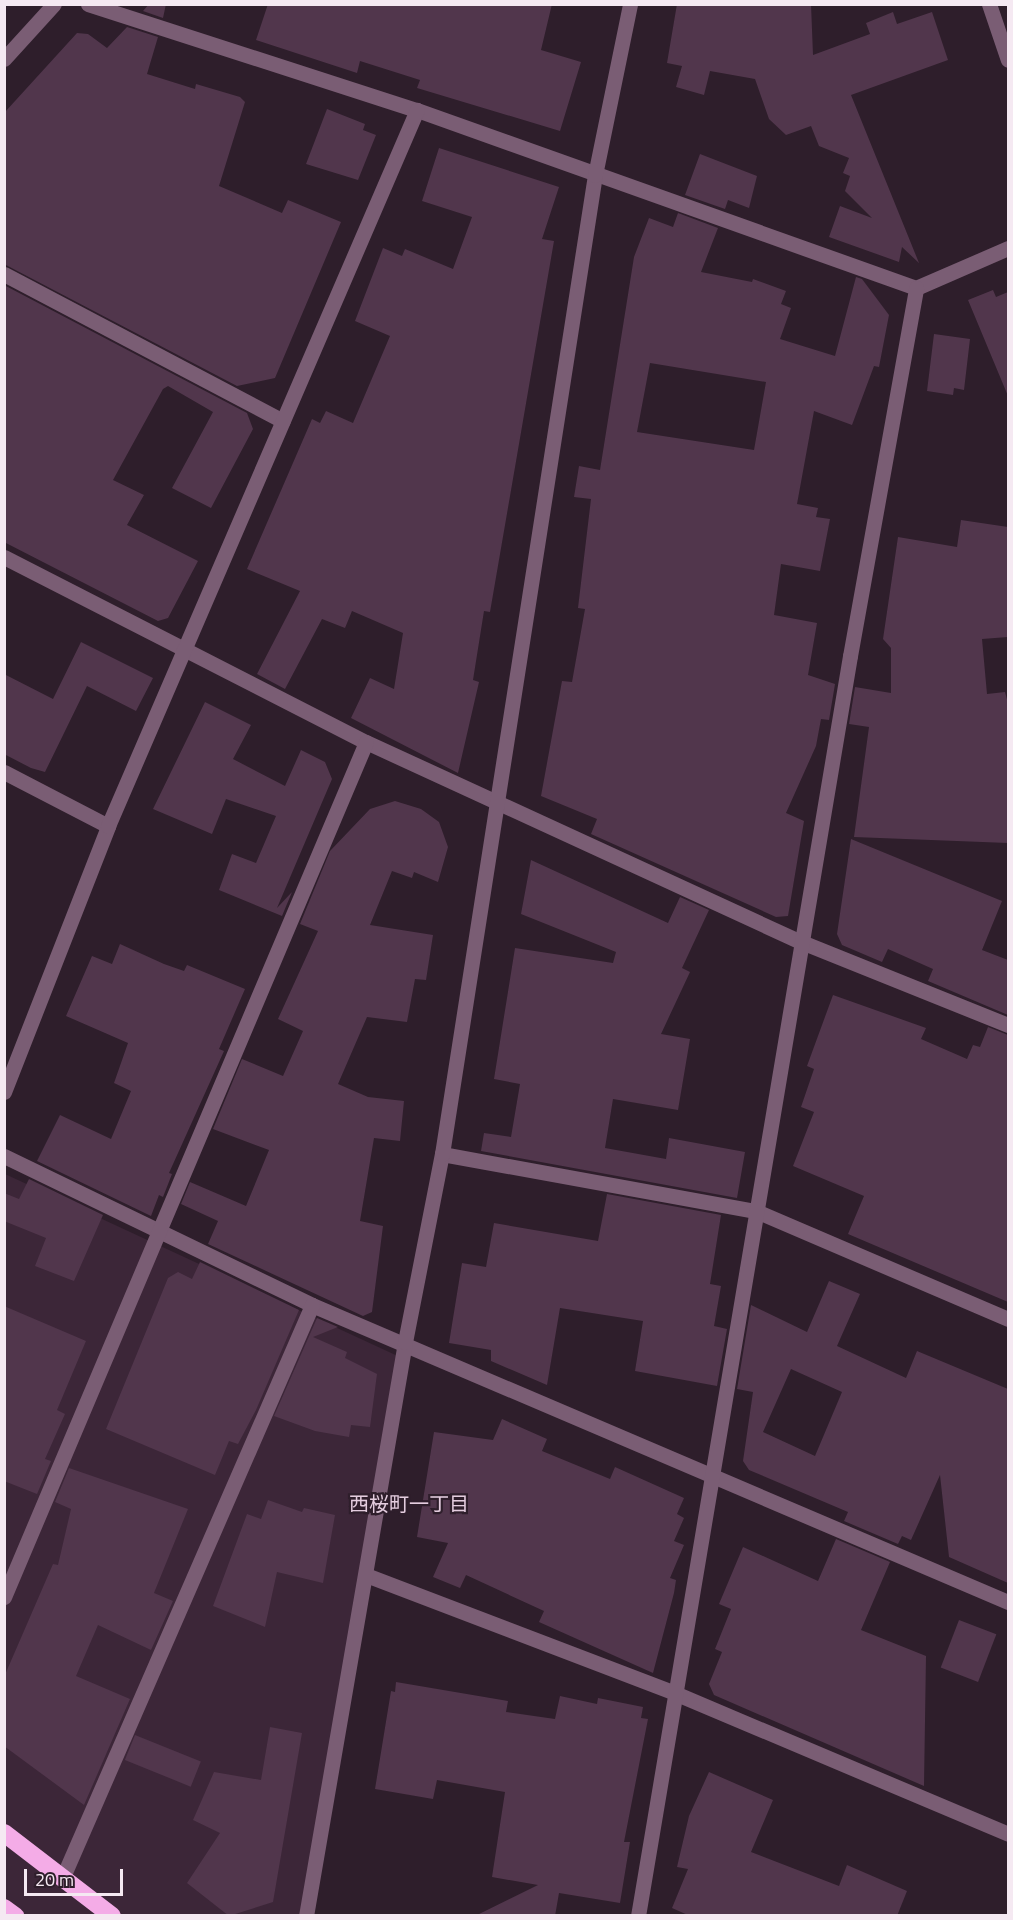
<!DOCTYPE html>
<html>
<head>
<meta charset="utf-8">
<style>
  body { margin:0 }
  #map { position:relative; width:1013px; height:1920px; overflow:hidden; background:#2e1e2b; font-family:"Titillium Web","Noto Sans JP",sans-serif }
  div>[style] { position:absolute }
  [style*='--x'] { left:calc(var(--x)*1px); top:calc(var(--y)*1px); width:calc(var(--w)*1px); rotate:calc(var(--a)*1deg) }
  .built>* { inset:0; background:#3c2638 }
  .building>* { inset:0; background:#51364c; transform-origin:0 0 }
  .minor>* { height:15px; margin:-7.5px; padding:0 7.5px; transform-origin:7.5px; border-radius:7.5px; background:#7a5d74 }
  .highway>* { height:18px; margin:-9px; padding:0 9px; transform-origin:9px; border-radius:9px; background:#f4ace7 }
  span { translate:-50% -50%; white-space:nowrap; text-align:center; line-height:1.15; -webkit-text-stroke:4.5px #2e1e2b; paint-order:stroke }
  .neighbourhood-label { font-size:20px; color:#e4cddf }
  .frame { position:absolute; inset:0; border:6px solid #f5e9f2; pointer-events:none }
  .scale { position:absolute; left:24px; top:1869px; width:99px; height:27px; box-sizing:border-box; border:3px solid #f5e9f2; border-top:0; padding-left:8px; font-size:18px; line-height:21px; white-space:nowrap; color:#f5e9f2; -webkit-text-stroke:4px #2e1e2b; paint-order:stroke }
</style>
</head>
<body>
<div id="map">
  <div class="built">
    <i style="clip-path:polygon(5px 1174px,402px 1358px,314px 1915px,5px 1916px)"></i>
  </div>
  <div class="building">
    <i style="clip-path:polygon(149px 4px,166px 4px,163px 18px,143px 11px)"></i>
    <i style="clip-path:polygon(268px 4px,552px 4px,541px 50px,581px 62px,560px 131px,417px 88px,420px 80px,360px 61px,357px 73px,256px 40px)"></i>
    <i style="clip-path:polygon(677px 4px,811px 4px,813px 55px,870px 34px,866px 23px,893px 12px,897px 24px,932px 12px,948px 60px,851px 95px,919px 263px,902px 247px,899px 262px,829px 237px,840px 206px,872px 218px,845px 191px,850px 176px,843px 173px,849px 158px,819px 146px,811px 126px,786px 135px,769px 119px,755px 79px,710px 71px,704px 95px,676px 87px,682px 66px,667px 63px)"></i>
    <i style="clip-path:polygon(127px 27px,158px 37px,147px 74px,195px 89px,196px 84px,240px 97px,245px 102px,219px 186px,282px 213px,288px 200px,341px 222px,275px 378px,237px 386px,4px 264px,5px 112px,77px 33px,88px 34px,107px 48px)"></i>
    <i style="clip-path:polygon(327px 109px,365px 124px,363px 130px,376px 135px,358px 180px,306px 164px)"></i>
    <i style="clip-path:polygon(439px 148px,559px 187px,542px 239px,554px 241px,490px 612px,484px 611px,473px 680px,479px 682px,458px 773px,351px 718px,370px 678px,394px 689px,403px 633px,352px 611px,345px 628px,322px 619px,285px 689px,257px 674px,300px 591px,247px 569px,312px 419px,320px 423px,326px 411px,353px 423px,390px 336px,355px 321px,383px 248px,402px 256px,405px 249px,453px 269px,472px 217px,422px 201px)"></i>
    <i style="clip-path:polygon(700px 154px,757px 176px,749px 208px,728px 200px,725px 209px,685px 195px)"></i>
    <i style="clip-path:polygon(evenodd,678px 213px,718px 228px,701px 272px,752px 282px,753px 279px,786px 291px,781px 304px,791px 308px,780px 339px,835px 356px,856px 277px,862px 279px,889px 315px,879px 367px,874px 366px,852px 425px,814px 411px,797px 504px,818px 508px,816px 517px,830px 519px,820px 571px,781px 564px,774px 615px,817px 623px,808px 675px,835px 684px,829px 720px,821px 719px,816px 746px,786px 813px,804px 821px,788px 916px,776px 917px,591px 834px,597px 819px,541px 796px,562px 681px,572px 682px,585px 609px,578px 608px,591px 499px,574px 497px,579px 466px,600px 470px,634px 257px,649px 218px,673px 227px,678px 213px,650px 363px,766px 382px,754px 450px,637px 432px,650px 363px)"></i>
    <i style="clip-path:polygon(4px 285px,247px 413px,253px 429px,211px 508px,172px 488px,213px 412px,168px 386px,163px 389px,113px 480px,144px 495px,127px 525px,198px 561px,168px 618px,158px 621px,4px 542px)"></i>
    <i style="clip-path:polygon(993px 290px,996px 297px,1008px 292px,1008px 396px,968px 300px)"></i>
    <i style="clip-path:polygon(934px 334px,970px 339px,964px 390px,954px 388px,953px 395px,927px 391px)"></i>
    <i style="clip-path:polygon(961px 520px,1008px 527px,1008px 637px,982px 639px,987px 694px,1005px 692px,1008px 703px,1008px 843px,854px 837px,869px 727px,849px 724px,855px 687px,891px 693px,891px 648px,883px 639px,898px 537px,957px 547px)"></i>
    <i style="clip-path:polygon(81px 642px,153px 678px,136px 711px,87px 686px,45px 772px,31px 768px,4px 754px,4px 674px,53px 699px)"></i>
    <i style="clip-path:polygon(205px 702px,251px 725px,233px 759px,285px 786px,301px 750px,325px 762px,332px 779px,277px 908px,292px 892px,282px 916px,219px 890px,232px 854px,256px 863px,276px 816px,226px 799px,212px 834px,153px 809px)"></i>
    <i style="clip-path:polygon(395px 801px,421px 809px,439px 822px,448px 847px,438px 882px,414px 872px,412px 878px,392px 871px,370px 925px,433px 935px,426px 980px,415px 979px,407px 1022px,367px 1017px,338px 1084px,368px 1097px,404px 1101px,400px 1141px,374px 1138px,360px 1221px,383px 1226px,372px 1312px,363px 1316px,208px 1244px,218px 1221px,181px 1204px,190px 1182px,246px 1206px,269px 1150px,213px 1129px,242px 1059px,283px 1076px,303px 1031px,278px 1019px,318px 931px,300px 924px,330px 851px,370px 809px)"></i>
    <i style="clip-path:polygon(851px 839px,1002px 901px,982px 950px,1008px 960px,1008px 1015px,928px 981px,933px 969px,888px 949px,882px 962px,842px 945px,837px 934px)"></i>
    <i style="clip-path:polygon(531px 860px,668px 923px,680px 897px,709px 910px,682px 968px,690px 972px,661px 1034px,690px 1039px,678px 1110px,613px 1099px,605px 1148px,666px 1159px,669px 1138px,745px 1152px,737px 1198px,481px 1151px,484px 1133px,511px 1137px,520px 1084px,494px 1079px,515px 948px,613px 963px,616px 952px,521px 914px)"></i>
    <i style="clip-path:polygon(120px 944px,164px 964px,184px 971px,187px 965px,245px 989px,219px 1049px,224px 1051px,169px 1173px,172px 1174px,163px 1197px,159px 1195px,151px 1216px,37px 1161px,60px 1115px,111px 1139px,131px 1091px,114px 1083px,128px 1043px,66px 1016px,92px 956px,112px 964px)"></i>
    <i style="clip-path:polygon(833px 995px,926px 1028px,921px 1039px,967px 1059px,973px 1045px,980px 1047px,988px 1027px,1008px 1035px,1008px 1302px,848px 1234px,864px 1196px,793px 1166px,814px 1112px,801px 1107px,814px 1069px,807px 1066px)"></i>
    <i style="clip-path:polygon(29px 1179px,103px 1215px,74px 1281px,35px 1266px,46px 1238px,4px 1221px,4px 1193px,19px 1199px)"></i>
    <i style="clip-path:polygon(607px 1194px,721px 1215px,710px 1284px,721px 1286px,714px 1326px,727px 1329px,717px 1386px,635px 1371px,643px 1321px,560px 1308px,547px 1385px,491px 1361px,491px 1350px,449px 1343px,462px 1263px,486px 1267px,494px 1223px,598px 1241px)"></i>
    <i style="clip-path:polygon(200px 1262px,299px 1310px,256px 1410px,238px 1444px,229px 1441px,215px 1475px,106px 1429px,168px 1278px,178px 1272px,192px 1279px)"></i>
    <i style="clip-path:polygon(evenodd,829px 1281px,860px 1294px,837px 1346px,906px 1378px,917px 1351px,1008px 1389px,1008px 1583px,949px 1557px,940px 1475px,911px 1540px,902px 1536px,898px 1544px,844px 1521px,848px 1512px,749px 1470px,743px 1461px,753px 1392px,737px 1389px,751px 1305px,807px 1332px,829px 1281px,791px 1369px,842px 1392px,815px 1456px,763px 1432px,791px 1369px)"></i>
    <i style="clip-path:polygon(4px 1306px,86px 1341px,57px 1410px,65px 1414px,45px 1459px,51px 1461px,37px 1494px,4px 1481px)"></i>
    <i style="clip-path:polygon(317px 1318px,338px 1327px,313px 1337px,347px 1352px,345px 1358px,377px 1374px,370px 1427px,351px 1425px,349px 1437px,315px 1431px,274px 1416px)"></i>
    <i style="clip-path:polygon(502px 1419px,547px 1439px,542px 1451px,610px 1479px,615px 1467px,684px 1498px,677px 1514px,684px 1518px,674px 1541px,684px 1545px,670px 1578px,676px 1580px,674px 1593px,653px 1673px,539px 1622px,544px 1611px,466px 1575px,460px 1588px,433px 1577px,448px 1543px,417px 1537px,434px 1432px,493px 1440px)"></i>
    <i style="clip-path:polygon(69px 1468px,188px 1509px,154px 1593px,173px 1601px,151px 1650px,98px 1625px,76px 1676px,130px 1699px,84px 1805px,4px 1746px,4px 1677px,53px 1564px,58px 1565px,71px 1509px,55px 1502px)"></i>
    <i style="clip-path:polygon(268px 1500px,302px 1512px,304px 1508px,335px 1515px,323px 1583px,277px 1572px,265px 1627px,213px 1606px,247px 1514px,261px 1519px)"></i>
    <i style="clip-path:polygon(836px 1539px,890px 1562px,861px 1630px,926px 1656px,924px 1786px,714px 1695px,709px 1684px,722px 1652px,715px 1649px,731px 1609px,719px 1604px,743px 1547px,818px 1581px)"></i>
    <i style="left:959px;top:1620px;width:40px;height:51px;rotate:21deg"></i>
    <i style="clip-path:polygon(396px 1682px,508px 1701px,506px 1712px,555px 1719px,560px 1696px,597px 1704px,598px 1698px,643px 1707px,641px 1718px,648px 1719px,624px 1842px,630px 1842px,620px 1903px,559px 1893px,555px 1916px,475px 1916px,538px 1885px,492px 1877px,505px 1792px,437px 1780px,433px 1799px,375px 1789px,391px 1691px,395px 1692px)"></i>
    <i style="clip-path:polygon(270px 1727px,302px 1733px,273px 1902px,229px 1916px,187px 1883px,220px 1833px,193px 1820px,214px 1772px,261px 1780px)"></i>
    <i style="left:135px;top:1735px;width:71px;height:27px;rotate:22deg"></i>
    <i style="clip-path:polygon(709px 1772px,773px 1800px,751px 1852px,839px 1886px,847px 1865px,907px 1891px,897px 1916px,690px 1916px,672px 1908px,688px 1869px,677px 1867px,689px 1816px)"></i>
  </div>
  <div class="minor">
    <i style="--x:88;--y:4;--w:346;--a:17.9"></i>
    <i style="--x:417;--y:110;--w:530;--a:19.63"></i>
    <i style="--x:916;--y:288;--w:100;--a:-23.5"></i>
    <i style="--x:989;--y:4;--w:59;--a:71.3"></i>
    <i style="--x:4;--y:59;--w:74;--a:-47.7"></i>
    <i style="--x:4;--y:274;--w:315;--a:27.8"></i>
    <i style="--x:4;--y:557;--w:407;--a:27.1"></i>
    <i style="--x:366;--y:742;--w:482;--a:24.7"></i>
    <i style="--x:804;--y:943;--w:220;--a:21.9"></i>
    <i style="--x:4;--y:772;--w:117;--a:27.4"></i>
    <i style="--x:4;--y:1092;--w:286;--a:-68.6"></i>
    <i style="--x:108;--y:826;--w:780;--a:-66.66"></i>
    <i style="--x:442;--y:1154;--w:319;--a:10.3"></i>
    <i style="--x:756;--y:1211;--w:274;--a:23.2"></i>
    <i style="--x:4;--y:1156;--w:342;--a:25.8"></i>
    <i style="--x:312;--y:1305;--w:757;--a:23.11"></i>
    <i style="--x:366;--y:1575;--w:333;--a:20.9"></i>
    <i style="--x:677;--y:1694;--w:359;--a:22.9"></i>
    <i style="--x:4;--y:1597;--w:928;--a:-67.05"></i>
    <i style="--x:62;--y:1879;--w:626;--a:-66.46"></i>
    <i style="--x:306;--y:1916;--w:582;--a:-80.21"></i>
    <i style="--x:405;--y:1342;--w:192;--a:-78.9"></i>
    <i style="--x:442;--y:1154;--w:991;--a:-81.12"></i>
    <i style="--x:595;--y:175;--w:175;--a:-78.4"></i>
    <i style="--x:638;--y:1916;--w:1278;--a:-80.45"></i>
    <i style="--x:850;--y:656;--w:374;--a:-79.8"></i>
  </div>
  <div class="highway">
    <i style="--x:4;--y:1833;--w:136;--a:37.5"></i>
    <i style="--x:4;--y:1908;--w:14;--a:36"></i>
  </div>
  <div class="neighbourhood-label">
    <span style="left:409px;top:1503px">西桜町一丁目</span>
  </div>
  <div class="frame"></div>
  <div class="scale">20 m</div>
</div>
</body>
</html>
